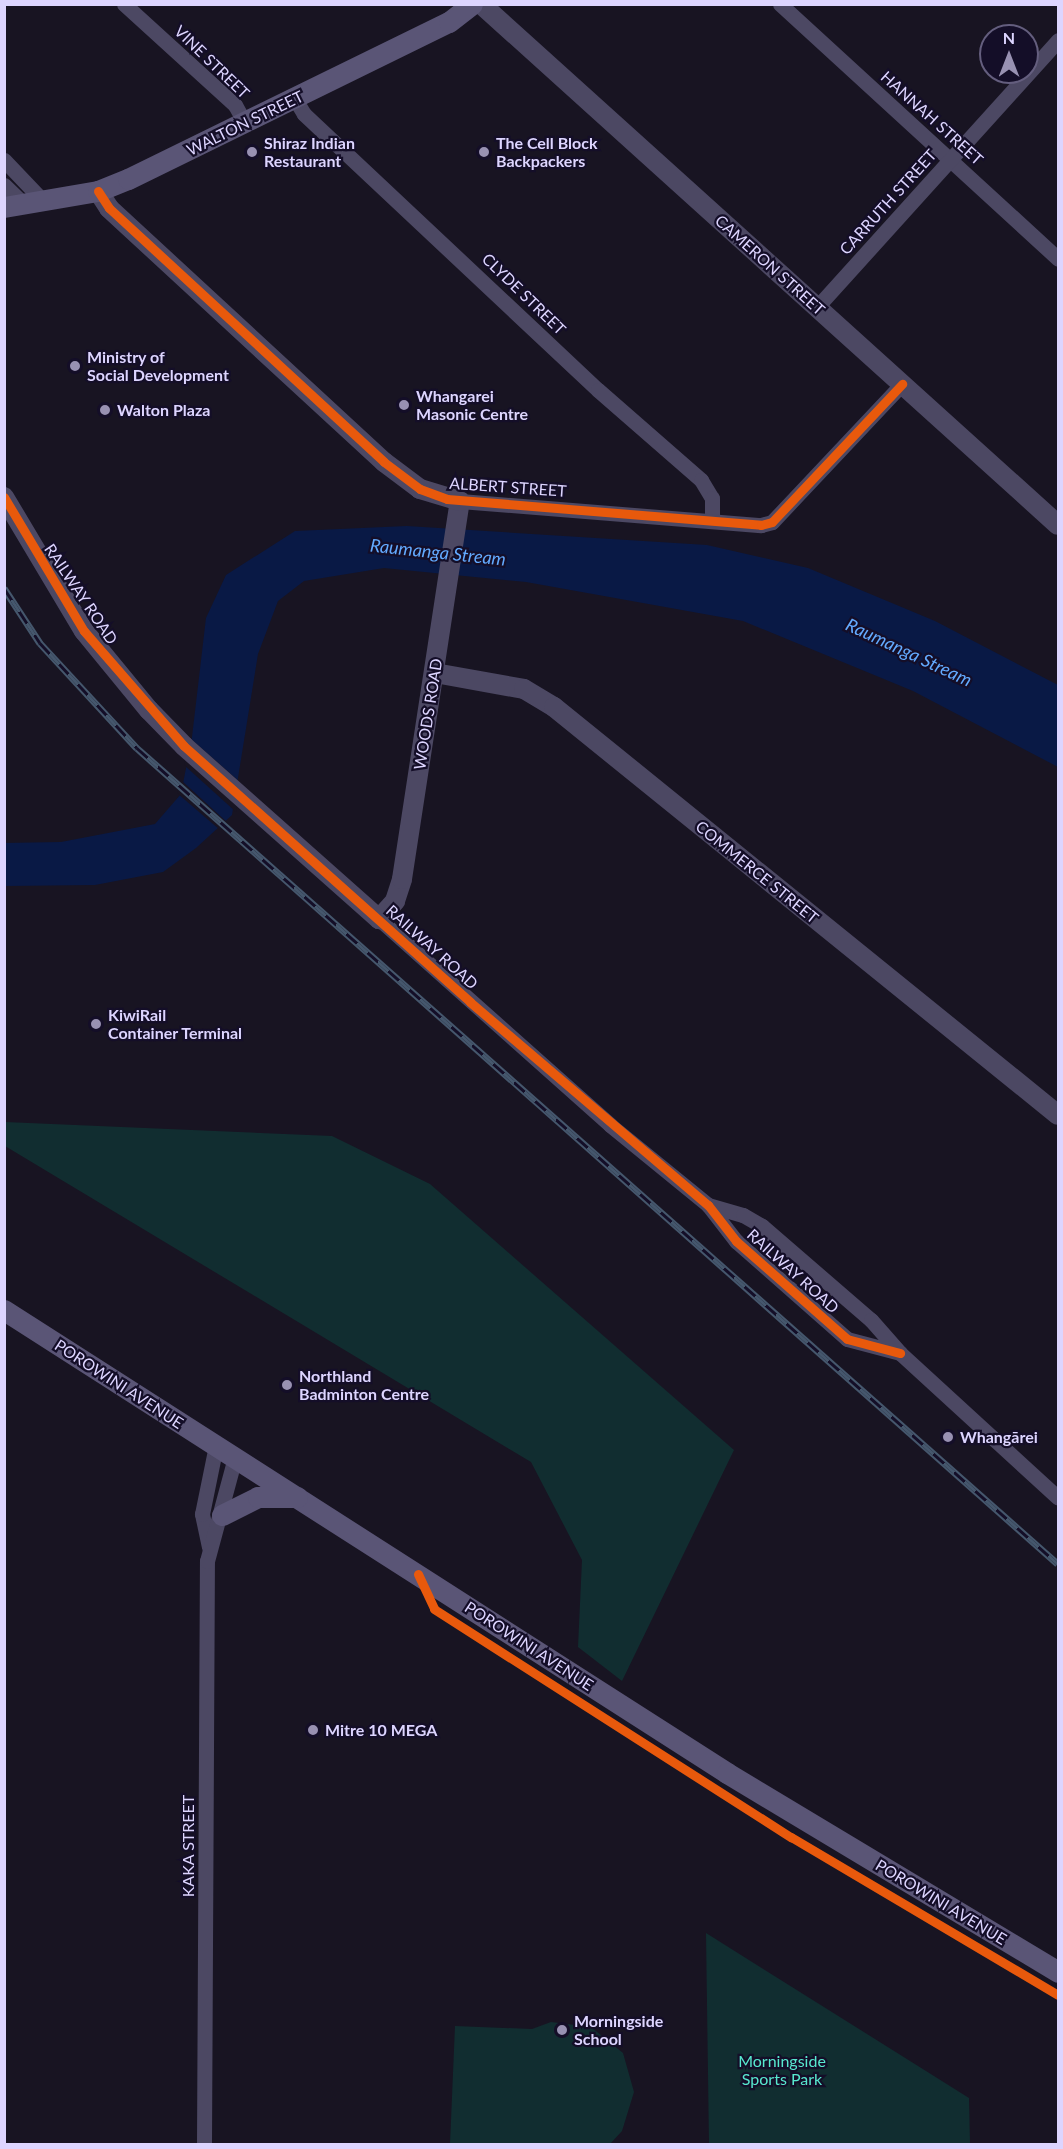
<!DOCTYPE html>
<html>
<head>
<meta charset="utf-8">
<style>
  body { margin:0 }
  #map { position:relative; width:1063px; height:2149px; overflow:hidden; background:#181422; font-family:Lato,sans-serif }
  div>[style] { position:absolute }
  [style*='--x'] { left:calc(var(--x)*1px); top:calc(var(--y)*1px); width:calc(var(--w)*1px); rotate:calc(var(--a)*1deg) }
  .green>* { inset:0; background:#112d30 }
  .water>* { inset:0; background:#091945 }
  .pier>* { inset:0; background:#181422 }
  .minor>* { height:15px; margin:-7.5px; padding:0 7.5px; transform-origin:7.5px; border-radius:7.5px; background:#4c4863 }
  .tertiary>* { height:20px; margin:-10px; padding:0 10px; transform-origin:10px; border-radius:10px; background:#4c4863 }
  .secondary>* { height:21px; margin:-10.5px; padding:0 10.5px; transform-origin:10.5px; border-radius:10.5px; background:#5a5576 }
  .rail>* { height:7px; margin-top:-3.5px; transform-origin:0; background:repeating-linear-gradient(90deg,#140e28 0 14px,#45576d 0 28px); box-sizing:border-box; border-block:2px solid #45576d }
  .cycleway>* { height:9px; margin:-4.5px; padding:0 4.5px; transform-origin:4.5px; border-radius:4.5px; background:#e8590c }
  .dots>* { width:16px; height:16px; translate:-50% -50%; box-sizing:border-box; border:3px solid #140e28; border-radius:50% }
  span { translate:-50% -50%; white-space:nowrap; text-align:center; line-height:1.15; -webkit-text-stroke:4.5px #140e28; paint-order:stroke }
  .street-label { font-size:16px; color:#ddd5ff }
  .poi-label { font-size:16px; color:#ddd5ff; font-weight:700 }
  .left { translate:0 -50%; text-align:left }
  .park-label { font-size:16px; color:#58e8cf }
  .water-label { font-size:18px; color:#63aaff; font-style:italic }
  .frame { position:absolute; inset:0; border:6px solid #ddd5ff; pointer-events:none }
  .north { position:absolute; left:979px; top:24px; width:60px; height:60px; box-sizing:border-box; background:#140e28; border:2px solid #645e7e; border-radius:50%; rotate:0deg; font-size:16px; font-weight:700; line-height:24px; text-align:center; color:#ddd5ff }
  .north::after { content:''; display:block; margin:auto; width:21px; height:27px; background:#9891b2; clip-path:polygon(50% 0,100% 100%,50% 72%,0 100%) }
</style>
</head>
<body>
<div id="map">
  <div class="green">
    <i style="clip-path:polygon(5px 1122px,332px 1136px,430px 1184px,734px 1450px,622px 1681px,578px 1647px,582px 1560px,531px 1462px,5px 1146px)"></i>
    <i style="clip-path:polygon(706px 1933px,969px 2098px,970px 2144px,709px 2144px)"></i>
    <i style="clip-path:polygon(551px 2022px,591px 2027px,623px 2053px,634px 2092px,622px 2131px,610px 2144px,450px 2144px,455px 2026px,532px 2029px)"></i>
  </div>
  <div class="water">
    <i style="clip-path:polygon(407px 526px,707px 545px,808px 568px,935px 621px,1058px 685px,1058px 767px,913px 691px,743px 621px,526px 582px,384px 568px,304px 581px,278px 601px,258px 654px,232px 815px,196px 848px,163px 872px,95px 885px,5px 886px,4px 843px,61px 842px,155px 824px,181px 794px,192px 737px,206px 618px,226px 575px,295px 531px)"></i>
  </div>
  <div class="pier">
    <i style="clip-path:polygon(189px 737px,241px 783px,236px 812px,184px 765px)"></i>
    <i style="clip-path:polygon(181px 780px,228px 823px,220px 830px,177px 793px)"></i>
  </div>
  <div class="minor">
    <i style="--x:124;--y:4;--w:150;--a:42.3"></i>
    <i style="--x:235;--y:105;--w:21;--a:61"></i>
    <i style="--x:780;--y:4;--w:377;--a:42.5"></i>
    <i style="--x:295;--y:99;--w:17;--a:59"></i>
    <i style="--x:304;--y:114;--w:403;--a:43.2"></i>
    <i style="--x:598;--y:390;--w:137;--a:41.1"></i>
    <i style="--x:701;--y:480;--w:21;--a:59"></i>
    <i style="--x:712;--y:498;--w:22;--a:90"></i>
    <i style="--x:4;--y:160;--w:58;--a:46.4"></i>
    <i style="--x:4;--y:185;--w:29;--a:44"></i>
    <i style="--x:817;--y:307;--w:360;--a:-47.9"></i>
    <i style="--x:460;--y:501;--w:302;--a:4.6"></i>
    <i style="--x:761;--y:525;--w:11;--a:-15"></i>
    <i style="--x:772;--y:522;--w:190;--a:-46.7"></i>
    <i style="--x:379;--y:919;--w:310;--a:41.7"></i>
    <i style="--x:610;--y:1125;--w:127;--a:39.2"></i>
    <i style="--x:708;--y:1205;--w:46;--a:52.1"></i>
    <i style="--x:736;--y:1241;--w:148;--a:41.4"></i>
    <i style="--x:847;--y:1339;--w:55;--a:14.8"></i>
    <i style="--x:708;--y:1205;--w:36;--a:16"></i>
    <i style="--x:743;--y:1215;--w:22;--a:30"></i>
    <i style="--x:762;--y:1226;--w:144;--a:40.8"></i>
    <i style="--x:871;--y:1320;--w:44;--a:48.7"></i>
    <i style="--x:900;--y:1353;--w:214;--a:42.5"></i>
    <i style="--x:209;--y:1547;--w:34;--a:-102"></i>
    <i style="--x:202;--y:1514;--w:70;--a:-78.5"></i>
    <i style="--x:204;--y:2144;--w:583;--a:-89.71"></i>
    <i style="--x:207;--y:1561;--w:108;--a:-74.9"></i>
  </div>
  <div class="tertiary">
    <i style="--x:481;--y:4;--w:777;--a:42.08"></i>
    <i style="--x:4;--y:497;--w:156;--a:59.2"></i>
    <i style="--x:84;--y:631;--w:102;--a:50.6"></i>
    <i style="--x:149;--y:710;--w:50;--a:45.8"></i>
    <i style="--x:184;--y:746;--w:261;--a:41.6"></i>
    <i style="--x:379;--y:919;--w:24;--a:-48"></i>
    <i style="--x:395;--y:901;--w:23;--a:-72"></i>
    <i style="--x:402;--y:879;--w:382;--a:-81.3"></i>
    <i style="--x:460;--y:501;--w:42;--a:-163.3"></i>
    <i style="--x:420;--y:489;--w:45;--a:-143.1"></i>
    <i style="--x:384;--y:462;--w:374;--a:-137.3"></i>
    <i style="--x:109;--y:208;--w:20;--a:-123"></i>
    <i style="--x:435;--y:673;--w:90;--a:10.2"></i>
    <i style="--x:524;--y:689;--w:35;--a:31"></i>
    <i style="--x:554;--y:707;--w:648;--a:38.99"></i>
  </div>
  <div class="secondary">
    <i style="--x:4;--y:207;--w:95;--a:-9.7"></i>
    <i style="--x:98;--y:191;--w:32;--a:-22"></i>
    <i style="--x:128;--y:179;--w:357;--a:-26.1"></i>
    <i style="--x:449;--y:22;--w:29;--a:-38"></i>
    <i style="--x:4;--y:1310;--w:859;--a:32.63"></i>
    <i style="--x:727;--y:1773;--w:386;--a:31"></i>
    <i style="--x:222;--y:1515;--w:40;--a:-26.6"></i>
    <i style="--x:258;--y:1497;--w:39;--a:0"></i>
  </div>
  <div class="rail">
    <i style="--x:4;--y:588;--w:66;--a:56.8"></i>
    <i style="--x:40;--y:643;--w:143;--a:47.3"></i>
    <i style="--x:137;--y:748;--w:1230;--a:41.54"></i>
  </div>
  <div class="cycleway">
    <i style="--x:98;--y:191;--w:20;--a:57"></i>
    <i style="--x:109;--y:208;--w:374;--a:42.7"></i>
    <i style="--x:384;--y:462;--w:45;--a:36.9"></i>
    <i style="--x:420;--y:489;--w:29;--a:20"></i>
    <i style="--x:447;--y:499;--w:315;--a:4.7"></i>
    <i style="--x:761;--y:525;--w:11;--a:-15"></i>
    <i style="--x:772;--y:522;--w:190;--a:-46.7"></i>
    <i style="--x:4;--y:497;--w:156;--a:59.2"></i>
    <i style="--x:84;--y:631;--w:152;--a:49"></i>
    <i style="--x:184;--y:746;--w:384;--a:41.8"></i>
    <i style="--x:470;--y:1002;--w:313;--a:40.5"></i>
    <i style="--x:708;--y:1205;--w:46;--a:52.1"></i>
    <i style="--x:736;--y:1241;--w:148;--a:41.4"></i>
    <i style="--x:847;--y:1339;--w:55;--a:14.8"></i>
    <i style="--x:418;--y:1574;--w:38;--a:65"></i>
    <i style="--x:434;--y:1609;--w:424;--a:32.6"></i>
    <i style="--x:791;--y:1837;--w:310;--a:30.6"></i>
  </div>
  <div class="dots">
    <i style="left:252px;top:152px;background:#9891b2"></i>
    <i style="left:484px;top:152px;background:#9891b2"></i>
    <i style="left:75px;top:366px;background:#9891b2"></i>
    <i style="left:404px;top:405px;background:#9891b2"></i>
    <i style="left:105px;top:410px;background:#9891b2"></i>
    <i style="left:96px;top:1024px;background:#9891b2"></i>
    <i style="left:287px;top:1385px;background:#9891b2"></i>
    <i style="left:948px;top:1437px;background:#9891b2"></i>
    <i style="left:313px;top:1730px;background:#9891b2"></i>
    <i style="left:562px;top:2030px;background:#9891b2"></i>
  </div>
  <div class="street-label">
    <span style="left:212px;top:62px;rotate:44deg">VINE STREET</span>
    <span style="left:932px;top:118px;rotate:42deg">HANNAH STREET</span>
    <span style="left:245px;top:123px;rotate:-26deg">WALTON STREET</span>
    <span style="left:888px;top:202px;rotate:-48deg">CARRUTH STREET</span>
    <span style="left:770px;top:265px;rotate:42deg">CAMERON STREET</span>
    <span style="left:524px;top:294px;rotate:44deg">CLYDE STREET</span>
    <span style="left:508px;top:487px;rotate:4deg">ALBERT STREET</span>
    <span style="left:81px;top:594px;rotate:56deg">RAILWAY ROAD</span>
    <span style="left:428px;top:714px;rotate:-81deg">WOODS ROAD</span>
    <span style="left:757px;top:872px;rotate:39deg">COMMERCE STREET</span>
    <span style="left:432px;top:947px;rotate:42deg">RAILWAY ROAD</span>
    <span style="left:793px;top:1271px;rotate:42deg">RAILWAY ROAD</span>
    <span style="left:119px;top:1384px;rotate:33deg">POROWINI AVENUE</span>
    <span style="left:529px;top:1646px;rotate:33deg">POROWINI AVENUE</span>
    <span style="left:188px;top:1846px;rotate:-90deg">KAKA STREET</span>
    <span style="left:941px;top:1902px;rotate:31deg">POROWINI AVENUE</span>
  </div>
  <div class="poi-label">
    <span class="left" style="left:264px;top:152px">Shiraz Indian<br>Restaurant</span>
    <span class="left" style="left:496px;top:152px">The Cell Block<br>Backpackers</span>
    <span class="left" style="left:87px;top:366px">Ministry of<br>Social Development</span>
    <span class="left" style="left:416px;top:405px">Whangarei<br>Masonic Centre</span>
    <span class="left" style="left:117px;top:410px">Walton Plaza</span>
    <span class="left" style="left:108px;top:1024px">KiwiRail<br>Container Terminal</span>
    <span class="left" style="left:299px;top:1385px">Northland<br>Badminton Centre</span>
    <span class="left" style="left:960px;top:1437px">Whangārei</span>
    <span class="left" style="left:325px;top:1730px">Mitre 10 MEGA</span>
    <span class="left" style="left:574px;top:2030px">Morningside<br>School</span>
  </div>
  <div class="park-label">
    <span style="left:782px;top:2070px">Morningside<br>Sports Park</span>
  </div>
  <div class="water-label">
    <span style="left:438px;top:552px;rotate:6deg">Raumanga Stream</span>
    <span style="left:909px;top:652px;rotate:25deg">Raumanga Stream</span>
  </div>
  <div class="frame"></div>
  <div class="north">N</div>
</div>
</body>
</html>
